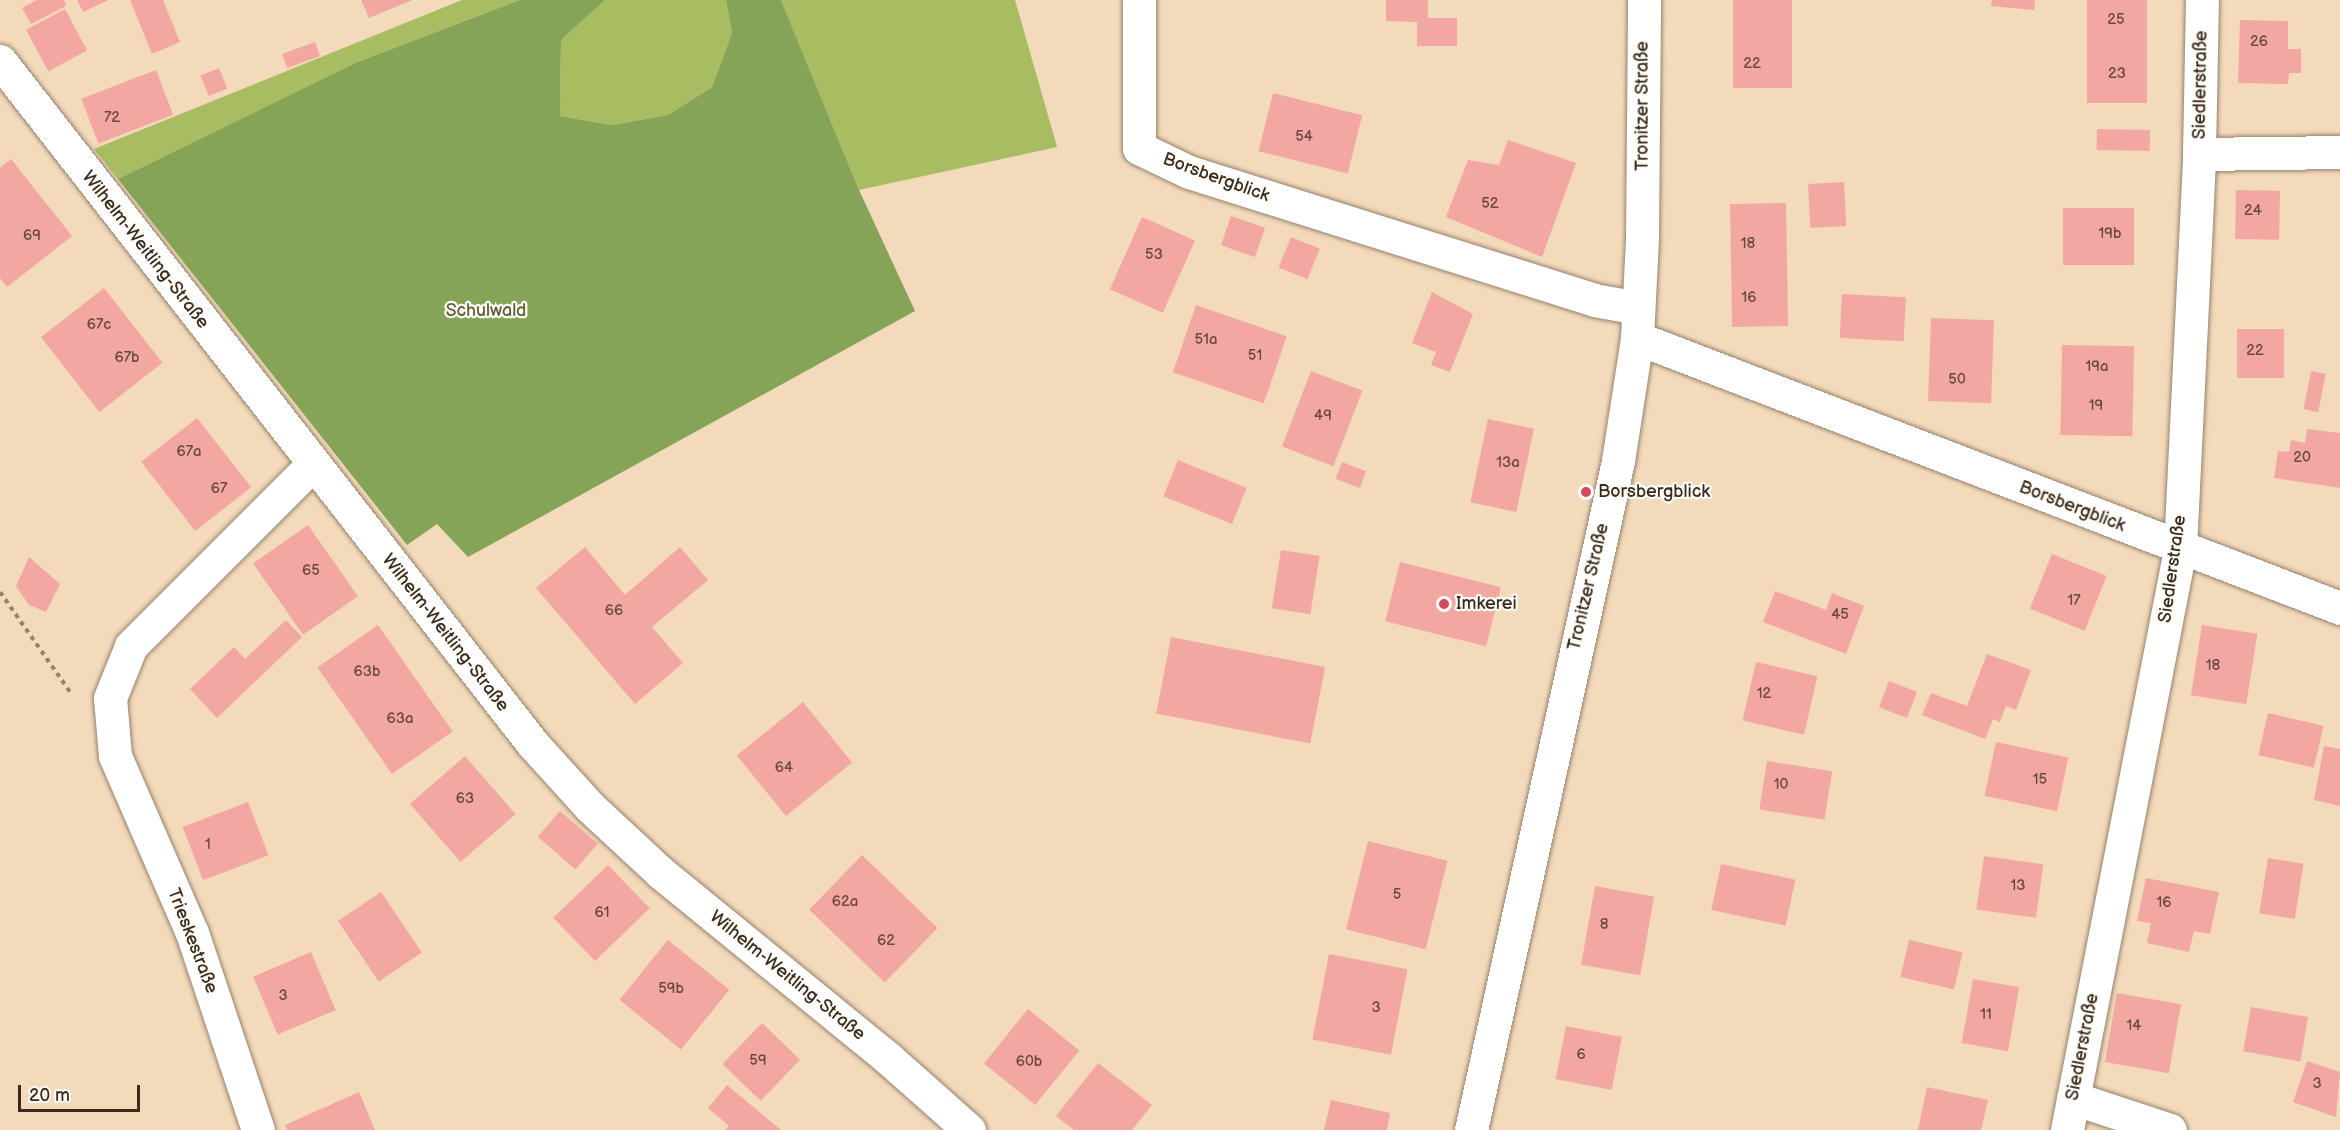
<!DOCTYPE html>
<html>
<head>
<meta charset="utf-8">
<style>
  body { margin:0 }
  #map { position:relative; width:2340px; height:1130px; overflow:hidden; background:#f3dabb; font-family:"Balsamiq Sans",sans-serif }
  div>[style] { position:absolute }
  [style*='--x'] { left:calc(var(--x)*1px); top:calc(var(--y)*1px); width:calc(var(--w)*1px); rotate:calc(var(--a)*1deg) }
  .green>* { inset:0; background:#a8bc61 }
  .forest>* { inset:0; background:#86a457 }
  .building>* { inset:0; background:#f3a7a2; transform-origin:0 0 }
  .path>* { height:4px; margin-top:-2px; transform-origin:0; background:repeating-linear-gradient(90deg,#97826c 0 4.5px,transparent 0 9px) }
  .roads { filter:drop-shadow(0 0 2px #97826c) drop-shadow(0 0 2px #97826c) }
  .minor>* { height:33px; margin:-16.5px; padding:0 16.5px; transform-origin:16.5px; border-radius:16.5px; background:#fff }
  .dots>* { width:16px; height:16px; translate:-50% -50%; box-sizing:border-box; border:3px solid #fdfcf7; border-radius:50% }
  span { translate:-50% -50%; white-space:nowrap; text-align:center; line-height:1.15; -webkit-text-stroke:4.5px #fdfcf7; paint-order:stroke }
  .number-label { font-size:15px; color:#69493f }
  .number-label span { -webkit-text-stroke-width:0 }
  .street-label { font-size:18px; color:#3b2a1e }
  .park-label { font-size:18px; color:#615d35 }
  .poi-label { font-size:18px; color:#3b2a1e }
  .left { translate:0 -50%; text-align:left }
  .scale { position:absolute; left:18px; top:1085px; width:122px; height:27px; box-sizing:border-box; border:3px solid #3b2a1e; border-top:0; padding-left:8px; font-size:18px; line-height:21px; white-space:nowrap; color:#3b2a1e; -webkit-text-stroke:4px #fdfcf7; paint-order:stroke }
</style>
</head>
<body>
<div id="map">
  <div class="green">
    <i style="clip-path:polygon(462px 0,520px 0,355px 63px,118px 179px,94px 149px)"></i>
    <i style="clip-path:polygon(605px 0,726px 0,732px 33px,712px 87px,668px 115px,612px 125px,560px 116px,561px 40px)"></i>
    <i style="clip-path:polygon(781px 0,1015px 0,1057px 147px,859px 190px)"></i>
  </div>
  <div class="forest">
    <i style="clip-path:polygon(520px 0,605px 0,561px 40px,560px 116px,612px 125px,668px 115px,712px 87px,732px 33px,726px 0,781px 0,859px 190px,915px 311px,468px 557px,437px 524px,407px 545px,118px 179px,355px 63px)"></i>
  </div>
  <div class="building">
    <i style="clip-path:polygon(37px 0,64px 0,66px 6px,31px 24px,22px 8px)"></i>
    <i style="clip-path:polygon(77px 0,108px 0,83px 12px)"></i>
    <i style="clip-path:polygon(130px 0,163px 0,180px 42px,152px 54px)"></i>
    <i style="clip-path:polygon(361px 0,412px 0,369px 18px)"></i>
    <i style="clip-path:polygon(1386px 0,1428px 0,1428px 18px,1457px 18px,1457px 46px,1417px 46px,1417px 22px,1386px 21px)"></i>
    <i style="left:1733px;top:0;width:59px;height:88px"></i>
    <i style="clip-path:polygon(1992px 0,2035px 0,2034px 10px,1991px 6px)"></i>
    <i style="left:2087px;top:0;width:60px;height:103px"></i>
    <i style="left:65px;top:9px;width:47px;height:44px;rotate:62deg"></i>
    <i style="clip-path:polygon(2240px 20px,2288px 21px,2288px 49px,2301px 49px,2301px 73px,2289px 73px,2288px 84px,2238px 83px)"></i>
    <i style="left:315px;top:42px;width:15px;height:35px;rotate:70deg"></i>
    <i style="left:219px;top:68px;width:22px;height:20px;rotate:68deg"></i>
    <i style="left:156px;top:70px;width:48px;height:80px;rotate:69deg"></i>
    <i style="left:1273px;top:93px;width:92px;height:60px;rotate:14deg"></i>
    <i style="left:2097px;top:129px;width:53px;height:21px;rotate:1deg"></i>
    <i style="clip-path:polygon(1508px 140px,1576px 163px,1542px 257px,1446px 217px,1468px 160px,1499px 165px)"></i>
    <i style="clip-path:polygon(11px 159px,72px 236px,7px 287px,0 278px,0 168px)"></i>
    <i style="left:1844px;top:182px;width:44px;height:36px;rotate:87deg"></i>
    <i style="left:2236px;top:190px;width:44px;height:49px;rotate:1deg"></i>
    <i style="left:1786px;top:203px;width:123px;height:56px;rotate:89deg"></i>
    <i style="left:2063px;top:208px;width:71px;height:57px"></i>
    <i style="left:1231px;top:216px;width:36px;height:31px;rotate:19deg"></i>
    <i style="left:1142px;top:217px;width:58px;height:79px;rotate:24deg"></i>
    <i style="left:1291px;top:237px;width:31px;height:33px;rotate:22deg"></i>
    <i style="left:104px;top:288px;width:95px;height:80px;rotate:52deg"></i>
    <i style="clip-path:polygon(1432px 292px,1473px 314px,1450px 372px,1431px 365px,1436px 352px,1412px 343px)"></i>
    <i style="left:1842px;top:294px;width:64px;height:44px;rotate:3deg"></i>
    <i style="left:1196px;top:305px;width:96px;height:71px;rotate:19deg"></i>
    <i style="left:1931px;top:318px;width:63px;height:83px;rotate:2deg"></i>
    <i style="left:2237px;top:329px;width:47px;height:49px"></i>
    <i style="left:2062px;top:345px;width:72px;height:90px;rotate:1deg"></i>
    <i style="left:1311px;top:371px;width:55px;height:81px;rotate:21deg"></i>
    <i style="left:2311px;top:371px;width:15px;height:39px;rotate:11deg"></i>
    <i style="left:197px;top:418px;width:88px;height:71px;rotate:52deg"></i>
    <i style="left:1488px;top:419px;width:47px;height:85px;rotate:12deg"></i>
    <i style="clip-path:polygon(2307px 429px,2340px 433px,2340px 488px,2274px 478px,2278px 451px,2289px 452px,2291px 440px,2305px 443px)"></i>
    <i style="left:1178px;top:460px;width:74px;height:39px;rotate:22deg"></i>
    <i style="left:1342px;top:462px;width:26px;height:18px;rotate:21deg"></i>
    <i style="left:308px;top:525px;width:87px;height:67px;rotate:55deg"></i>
    <i style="clip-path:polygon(585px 547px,625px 595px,680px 547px,708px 580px,652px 627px,683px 663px,635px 704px,536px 588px)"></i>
    <i style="left:1281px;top:550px;width:39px;height:59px;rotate:9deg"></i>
    <i style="left:2052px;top:554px;width:59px;height:59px;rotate:22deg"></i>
    <i style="clip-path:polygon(29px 557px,60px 584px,46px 612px,29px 605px,16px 586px)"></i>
    <i style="left:1400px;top:562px;width:104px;height:61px;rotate:14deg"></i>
    <i style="clip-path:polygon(1775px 591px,1826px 610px,1832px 593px,1864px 606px,1846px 654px,1763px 622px)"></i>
    <i style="clip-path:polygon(286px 620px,302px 637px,217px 718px,190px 689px,234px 647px,245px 659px)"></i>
    <i style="left:378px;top:625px;width:130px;height:74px;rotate:55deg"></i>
    <i style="left:2202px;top:625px;width:56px;height:71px;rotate:9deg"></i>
    <i style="left:1171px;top:637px;width:157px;height:78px;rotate:11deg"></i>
    <i style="clip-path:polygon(1987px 654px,2031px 670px,2016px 710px,2006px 706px,2000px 722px,1993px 719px,1985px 739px,1922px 715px,1931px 693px,1967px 706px)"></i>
    <i style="left:1756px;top:662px;width:63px;height:60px;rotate:13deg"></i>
    <i style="left:1889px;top:681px;width:30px;height:28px;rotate:21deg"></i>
    <i style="left:803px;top:702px;width:78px;height:85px;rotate:51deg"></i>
    <i style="left:2268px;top:713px;width:57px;height:43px;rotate:13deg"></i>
    <i style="left:1996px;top:742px;width:74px;height:55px;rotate:12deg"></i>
    <i style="clip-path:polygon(2324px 746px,2340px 749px,2340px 806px,2314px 800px)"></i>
    <i style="left:465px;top:756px;width:77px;height:73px;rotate:49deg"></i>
    <i style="left:1767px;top:761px;width:66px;height:49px;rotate:9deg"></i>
    <i style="left:248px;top:802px;width:57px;height:70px;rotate:69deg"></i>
    <i style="left:560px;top:811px;width:50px;height:34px;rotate:41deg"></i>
    <i style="left:1368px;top:841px;width:82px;height:91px;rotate:14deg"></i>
    <i style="left:862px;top:855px;width:105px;height:76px;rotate:44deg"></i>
    <i style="left:1984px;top:856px;width:60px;height:54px;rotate:8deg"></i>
    <i style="left:2268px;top:858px;width:36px;height:56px;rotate:9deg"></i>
    <i style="left:1721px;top:864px;width:76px;height:47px;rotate:12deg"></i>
    <i style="left:608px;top:865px;width:60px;height:76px;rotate:46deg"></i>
    <i style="clip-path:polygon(2146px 878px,2219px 892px,2210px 934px,2194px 931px,2189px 952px,2147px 943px,2151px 923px,2137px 921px)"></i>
    <i style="left:1595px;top:886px;width:60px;height:80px;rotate:10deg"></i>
    <i style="left:381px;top:892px;width:73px;height:52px;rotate:56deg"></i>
    <i style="left:668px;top:940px;width:79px;height:77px;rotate:39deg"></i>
    <i style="left:1909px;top:940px;width:55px;height:38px;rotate:13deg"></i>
    <i style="left:311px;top:952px;width:63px;height:63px;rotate:67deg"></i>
    <i style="left:1329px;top:954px;width:80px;height:87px;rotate:11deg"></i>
    <i style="left:1973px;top:979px;width:47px;height:65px;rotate:10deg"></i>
    <i style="left:2117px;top:993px;width:65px;height:70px;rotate:10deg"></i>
    <i style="left:2251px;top:1007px;width:58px;height:45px;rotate:10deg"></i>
    <i style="left:1028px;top:1009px;width:66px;height:70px;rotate:39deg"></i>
    <i style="left:762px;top:1023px;width:53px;height:57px;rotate:44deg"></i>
    <i style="left:1566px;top:1026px;width:57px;height:54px;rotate:11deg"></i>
    <i style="clip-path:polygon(2307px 1061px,2340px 1072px,2336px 1117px,2293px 1102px)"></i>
    <i style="clip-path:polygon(1098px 1063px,1152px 1105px,1132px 1130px,1074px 1130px,1056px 1116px)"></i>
    <i style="clip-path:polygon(727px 1085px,781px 1130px,725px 1130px,729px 1126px,708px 1108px)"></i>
    <i style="clip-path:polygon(1927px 1087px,1988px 1100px,1981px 1130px,1918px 1130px)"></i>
    <i style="clip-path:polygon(359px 1092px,375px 1130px,287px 1130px,285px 1125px)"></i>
    <i style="clip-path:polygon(1331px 1100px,1390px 1113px,1387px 1130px,1324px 1130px)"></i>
  </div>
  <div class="path">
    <i style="--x:0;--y:592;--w:126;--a:55"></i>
  </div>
  <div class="roads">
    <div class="minor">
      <i style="--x:1139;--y:0;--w:148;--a:90"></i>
      <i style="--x:1139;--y:148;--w:55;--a:25.6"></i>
      <i style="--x:1189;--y:172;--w:425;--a:17.5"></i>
      <i style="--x:1594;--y:300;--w:45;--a:10.3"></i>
      <i style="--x:0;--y:61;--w:865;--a:52.04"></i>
      <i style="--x:532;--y:743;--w:86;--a:47.8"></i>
      <i style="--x:590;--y:807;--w:97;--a:42.9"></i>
      <i style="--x:661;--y:873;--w:294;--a:39.2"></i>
      <i style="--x:889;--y:1059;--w:107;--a:41.6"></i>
      <i style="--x:2199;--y:154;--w:141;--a:-0.8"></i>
      <i style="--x:1637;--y:338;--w:753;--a:21.01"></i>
      <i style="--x:2073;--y:1098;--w:102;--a:18.3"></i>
      <i style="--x:258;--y:1130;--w:208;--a:-108.5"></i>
      <i style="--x:192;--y:933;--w:193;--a:-113.5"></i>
      <i style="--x:115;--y:756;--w:58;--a:-94.9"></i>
      <i style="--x:110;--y:698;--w:56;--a:-68"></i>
      <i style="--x:131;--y:646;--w:257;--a:-45"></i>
      <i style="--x:1471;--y:1130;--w:685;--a:-77.61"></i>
      <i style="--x:1618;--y:461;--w:124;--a:-81.2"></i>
      <i style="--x:1637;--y:338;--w:100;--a:-87.1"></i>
      <i style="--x:1642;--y:238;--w:238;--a:-89.5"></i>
      <i style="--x:2067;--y:1130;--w:592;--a:-78.99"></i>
      <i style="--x:2180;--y:549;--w:395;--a:-87.2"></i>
      <i style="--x:2199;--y:154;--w:154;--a:-88.9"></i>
    </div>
  </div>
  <div class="dots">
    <i style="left:1586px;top:492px;background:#d1495b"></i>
    <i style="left:1444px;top:604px;background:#d1495b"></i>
  </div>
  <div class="number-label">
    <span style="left:2116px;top:20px">25</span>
    <span style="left:2259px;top:42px">26</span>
    <span style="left:1752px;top:64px">22</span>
    <span style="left:2117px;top:74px">23</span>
    <span style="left:112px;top:118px">72</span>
    <span style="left:1304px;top:137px">54</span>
    <span style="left:1490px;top:204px">52</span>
    <span style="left:2253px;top:211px">24</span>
    <span style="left:2110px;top:234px">19b</span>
    <span style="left:32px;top:236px">69</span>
    <span style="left:1748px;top:244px">18</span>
    <span style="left:1154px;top:255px">53</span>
    <span style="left:1749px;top:298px">16</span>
    <span style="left:99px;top:325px">67c</span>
    <span style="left:1206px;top:340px">51a</span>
    <span style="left:2255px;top:351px">22</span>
    <span style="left:1255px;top:356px">51</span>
    <span style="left:127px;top:358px">67b</span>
    <span style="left:2097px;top:367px">19a</span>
    <span style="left:1957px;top:380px">50</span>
    <span style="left:2096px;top:406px">19</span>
    <span style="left:1323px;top:416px">49</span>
    <span style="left:189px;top:452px">67a</span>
    <span style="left:2302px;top:458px">20</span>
    <span style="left:1508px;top:463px">13a</span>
    <span style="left:219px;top:489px">67</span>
    <span style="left:311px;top:571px">65</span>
    <span style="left:2074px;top:601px">17</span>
    <span style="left:614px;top:611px">66</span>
    <span style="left:1840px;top:615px">45</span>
    <span style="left:2213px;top:666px">18</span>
    <span style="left:367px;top:672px">63b</span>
    <span style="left:1764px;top:694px">12</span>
    <span style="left:400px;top:719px">63a</span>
    <span style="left:784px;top:768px">64</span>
    <span style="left:2040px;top:780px">15</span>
    <span style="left:1781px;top:785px">10</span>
    <span style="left:465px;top:799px">63</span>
    <span style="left:208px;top:845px">1</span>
    <span style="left:2018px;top:886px">13</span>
    <span style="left:1397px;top:895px">5</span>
    <span style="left:845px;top:902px">62a</span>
    <span style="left:2164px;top:903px">16</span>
    <span style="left:602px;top:913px">61</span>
    <span style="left:1604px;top:925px">8</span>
    <span style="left:886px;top:941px">62</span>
    <span style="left:671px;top:989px">59b</span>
    <span style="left:283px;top:996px">3</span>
    <span style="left:1376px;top:1008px">3</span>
    <span style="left:1986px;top:1015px">11</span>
    <span style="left:2134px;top:1026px">14</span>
    <span style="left:1581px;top:1055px">6</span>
    <span style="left:758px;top:1061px">59</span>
    <span style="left:1029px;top:1062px">60b</span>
    <span style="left:2317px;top:1084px">3</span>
  </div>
  <div class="street-label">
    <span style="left:2201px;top:85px;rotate:-89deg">Siedlerstraße</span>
    <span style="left:1643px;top:106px;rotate:-90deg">Tronitzer Straße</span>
    <span style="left:1216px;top:178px;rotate:20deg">Borsbergblick</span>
    <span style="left:145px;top:250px;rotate:52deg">Wilhelm-Weitling-Straße</span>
    <span style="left:2072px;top:507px;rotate:21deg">Borsbergblick</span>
    <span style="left:2173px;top:569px;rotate:-82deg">Siedlerstraße</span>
    <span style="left:1589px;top:587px;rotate:-77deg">Tronitzer Straße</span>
    <span style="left:445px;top:633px;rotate:52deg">Wilhelm-Weitling-Straße</span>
    <span style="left:192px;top:941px;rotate:69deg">Trieskestraße</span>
    <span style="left:787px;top:976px;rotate:39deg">Wilhelm-Weitling-Straße</span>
    <span style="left:2083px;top:1047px;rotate:-79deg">Siedlerstraße</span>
  </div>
  <div class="park-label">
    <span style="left:486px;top:311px">Schulwald</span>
  </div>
  <div class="poi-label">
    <span class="left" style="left:1598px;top:492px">Borsbergblick</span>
    <span class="left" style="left:1456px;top:604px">Imkerei</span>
  </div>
  <div class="scale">20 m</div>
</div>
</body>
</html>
